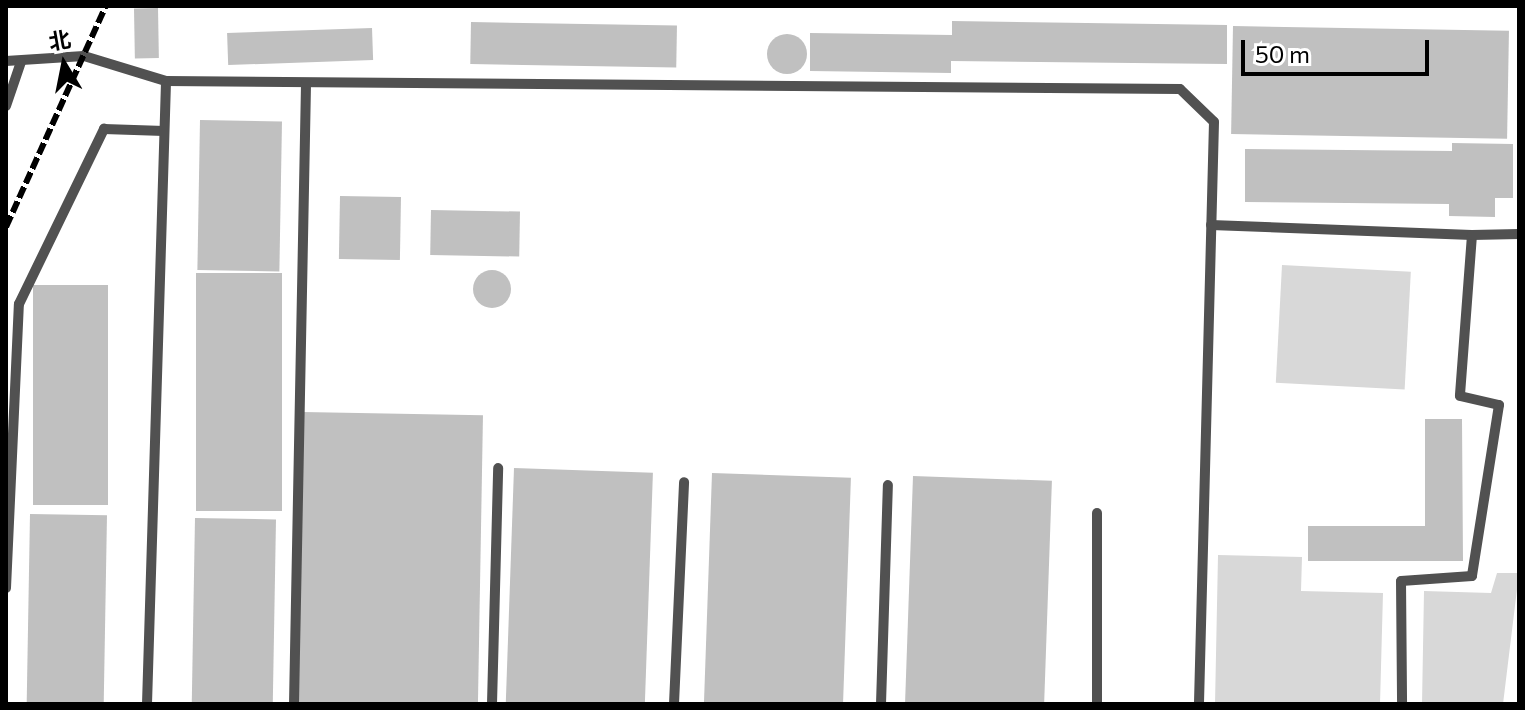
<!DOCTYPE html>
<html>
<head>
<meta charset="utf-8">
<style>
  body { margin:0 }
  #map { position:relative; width:1525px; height:710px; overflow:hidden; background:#fff; font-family:Commissioner,"Noto Sans SC",sans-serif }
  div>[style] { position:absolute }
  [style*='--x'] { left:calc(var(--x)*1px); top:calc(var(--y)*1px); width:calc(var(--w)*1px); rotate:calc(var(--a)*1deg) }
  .green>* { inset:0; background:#d8d8d8; transform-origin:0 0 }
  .building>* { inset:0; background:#c0c0c0; transform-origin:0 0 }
  .round { border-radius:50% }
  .service>* { height:10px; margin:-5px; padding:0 5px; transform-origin:5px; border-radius:5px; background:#515151 }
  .rail>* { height:6px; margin-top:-3px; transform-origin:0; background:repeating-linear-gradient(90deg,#000 0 12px,transparent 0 16px) }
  span { translate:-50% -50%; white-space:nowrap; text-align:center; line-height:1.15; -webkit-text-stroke:6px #fff; paint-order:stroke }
  .frame { position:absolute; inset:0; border:8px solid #000; pointer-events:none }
  .north { position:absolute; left:24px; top:24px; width:80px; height:80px; -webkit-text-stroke:6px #fff; paint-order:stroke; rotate:350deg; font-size:22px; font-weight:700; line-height:32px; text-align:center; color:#000 }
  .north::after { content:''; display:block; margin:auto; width:28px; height:36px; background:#000; clip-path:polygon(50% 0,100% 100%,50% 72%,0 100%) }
  .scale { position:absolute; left:1241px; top:40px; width:188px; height:36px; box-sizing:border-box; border:4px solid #000; border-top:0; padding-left:10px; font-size:24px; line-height:28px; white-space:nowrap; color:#000; -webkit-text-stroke:6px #fff; paint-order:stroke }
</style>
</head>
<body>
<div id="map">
  <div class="green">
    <i style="left:1282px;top:265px;width:129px;height:118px;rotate:3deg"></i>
    <i style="clip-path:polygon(1218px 555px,1302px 557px,1301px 591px,1383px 593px,1380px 704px,1215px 704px)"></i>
    <i style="clip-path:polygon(1497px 573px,1519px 573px,1503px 704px,1422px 704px,1424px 591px,1491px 593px)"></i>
  </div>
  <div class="building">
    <i style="left:158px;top:8px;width:50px;height:24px;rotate:89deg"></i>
    <i style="clip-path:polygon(952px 21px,1227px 25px,1227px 64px,951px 61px,951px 73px,810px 71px,810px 33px,952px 35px)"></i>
    <i style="left:471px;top:22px;width:206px;height:42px;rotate:1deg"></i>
    <i style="left:1233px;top:26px;width:276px;height:108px;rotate:1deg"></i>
    <i style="left:372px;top:28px;width:32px;height:145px;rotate:88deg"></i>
    <i class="round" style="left:767px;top:34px;width:40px;height:40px"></i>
    <i style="left:200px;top:120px;width:82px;height:150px;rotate:1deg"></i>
    <i style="clip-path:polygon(1452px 143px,1513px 144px,1513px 198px,1495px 198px,1495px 217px,1449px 216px,1449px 204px,1245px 202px,1245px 149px,1452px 151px)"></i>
    <i style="left:340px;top:196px;width:61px;height:63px;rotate:1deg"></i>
    <i style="left:431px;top:210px;width:89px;height:45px;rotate:1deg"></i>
    <i class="round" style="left:473px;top:270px;width:38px;height:38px"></i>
    <i style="left:196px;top:273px;width:86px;height:238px"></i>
    <i style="left:33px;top:285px;width:75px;height:220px"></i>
    <i style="left:303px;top:412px;width:180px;height:292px;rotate:1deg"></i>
    <i style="clip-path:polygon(1425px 419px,1462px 419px,1463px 561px,1308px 561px,1308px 526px,1425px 526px)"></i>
    <i style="left:514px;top:468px;width:139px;height:236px;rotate:2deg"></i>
    <i style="left:712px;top:473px;width:139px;height:231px;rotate:2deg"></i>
    <i style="left:913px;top:476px;width:139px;height:228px;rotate:2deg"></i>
    <i style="left:30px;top:514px;width:77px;height:190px;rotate:1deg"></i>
    <i style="left:195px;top:518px;width:81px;height:186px;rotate:1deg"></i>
  </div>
  <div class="service">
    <i style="--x:6;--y:61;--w:78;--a:-3.7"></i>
    <i style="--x:84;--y:56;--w:86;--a:17"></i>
    <i style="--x:166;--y:81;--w:1014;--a:0.45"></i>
    <i style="--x:1180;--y:89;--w:47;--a:44.1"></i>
    <i style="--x:1214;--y:122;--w:582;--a:91.48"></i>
    <i style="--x:6;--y:106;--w:46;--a:-71.2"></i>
    <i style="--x:1211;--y:225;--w:261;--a:2.2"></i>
    <i style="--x:1472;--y:235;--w:161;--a:94.3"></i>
    <i style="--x:1460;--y:396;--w:40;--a:13"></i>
    <i style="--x:1499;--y:405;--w:173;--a:99"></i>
    <i style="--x:1472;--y:576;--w:71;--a:176"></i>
    <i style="--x:1401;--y:581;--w:123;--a:89.5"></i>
    <i style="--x:1472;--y:235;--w:47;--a:-1.2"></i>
    <i style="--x:6;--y:588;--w:284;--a:-87.4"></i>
    <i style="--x:19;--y:304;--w:195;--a:-64.1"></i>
    <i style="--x:104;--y:129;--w:60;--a:1.9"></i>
    <i style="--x:147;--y:704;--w:623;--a:-88.25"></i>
    <i style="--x:294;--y:704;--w:621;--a:-88.89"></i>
    <i style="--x:492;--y:704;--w:236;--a:-88.5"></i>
    <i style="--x:674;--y:704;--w:222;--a:-87.4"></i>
    <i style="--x:881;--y:704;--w:219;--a:-88.2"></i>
    <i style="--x:1097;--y:704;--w:191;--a:-90"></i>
  </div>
  <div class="rail">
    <i style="--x:6;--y:227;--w:243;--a:-65.7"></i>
  </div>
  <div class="frame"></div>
  <div class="north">北</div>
  <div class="scale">50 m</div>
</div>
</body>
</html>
